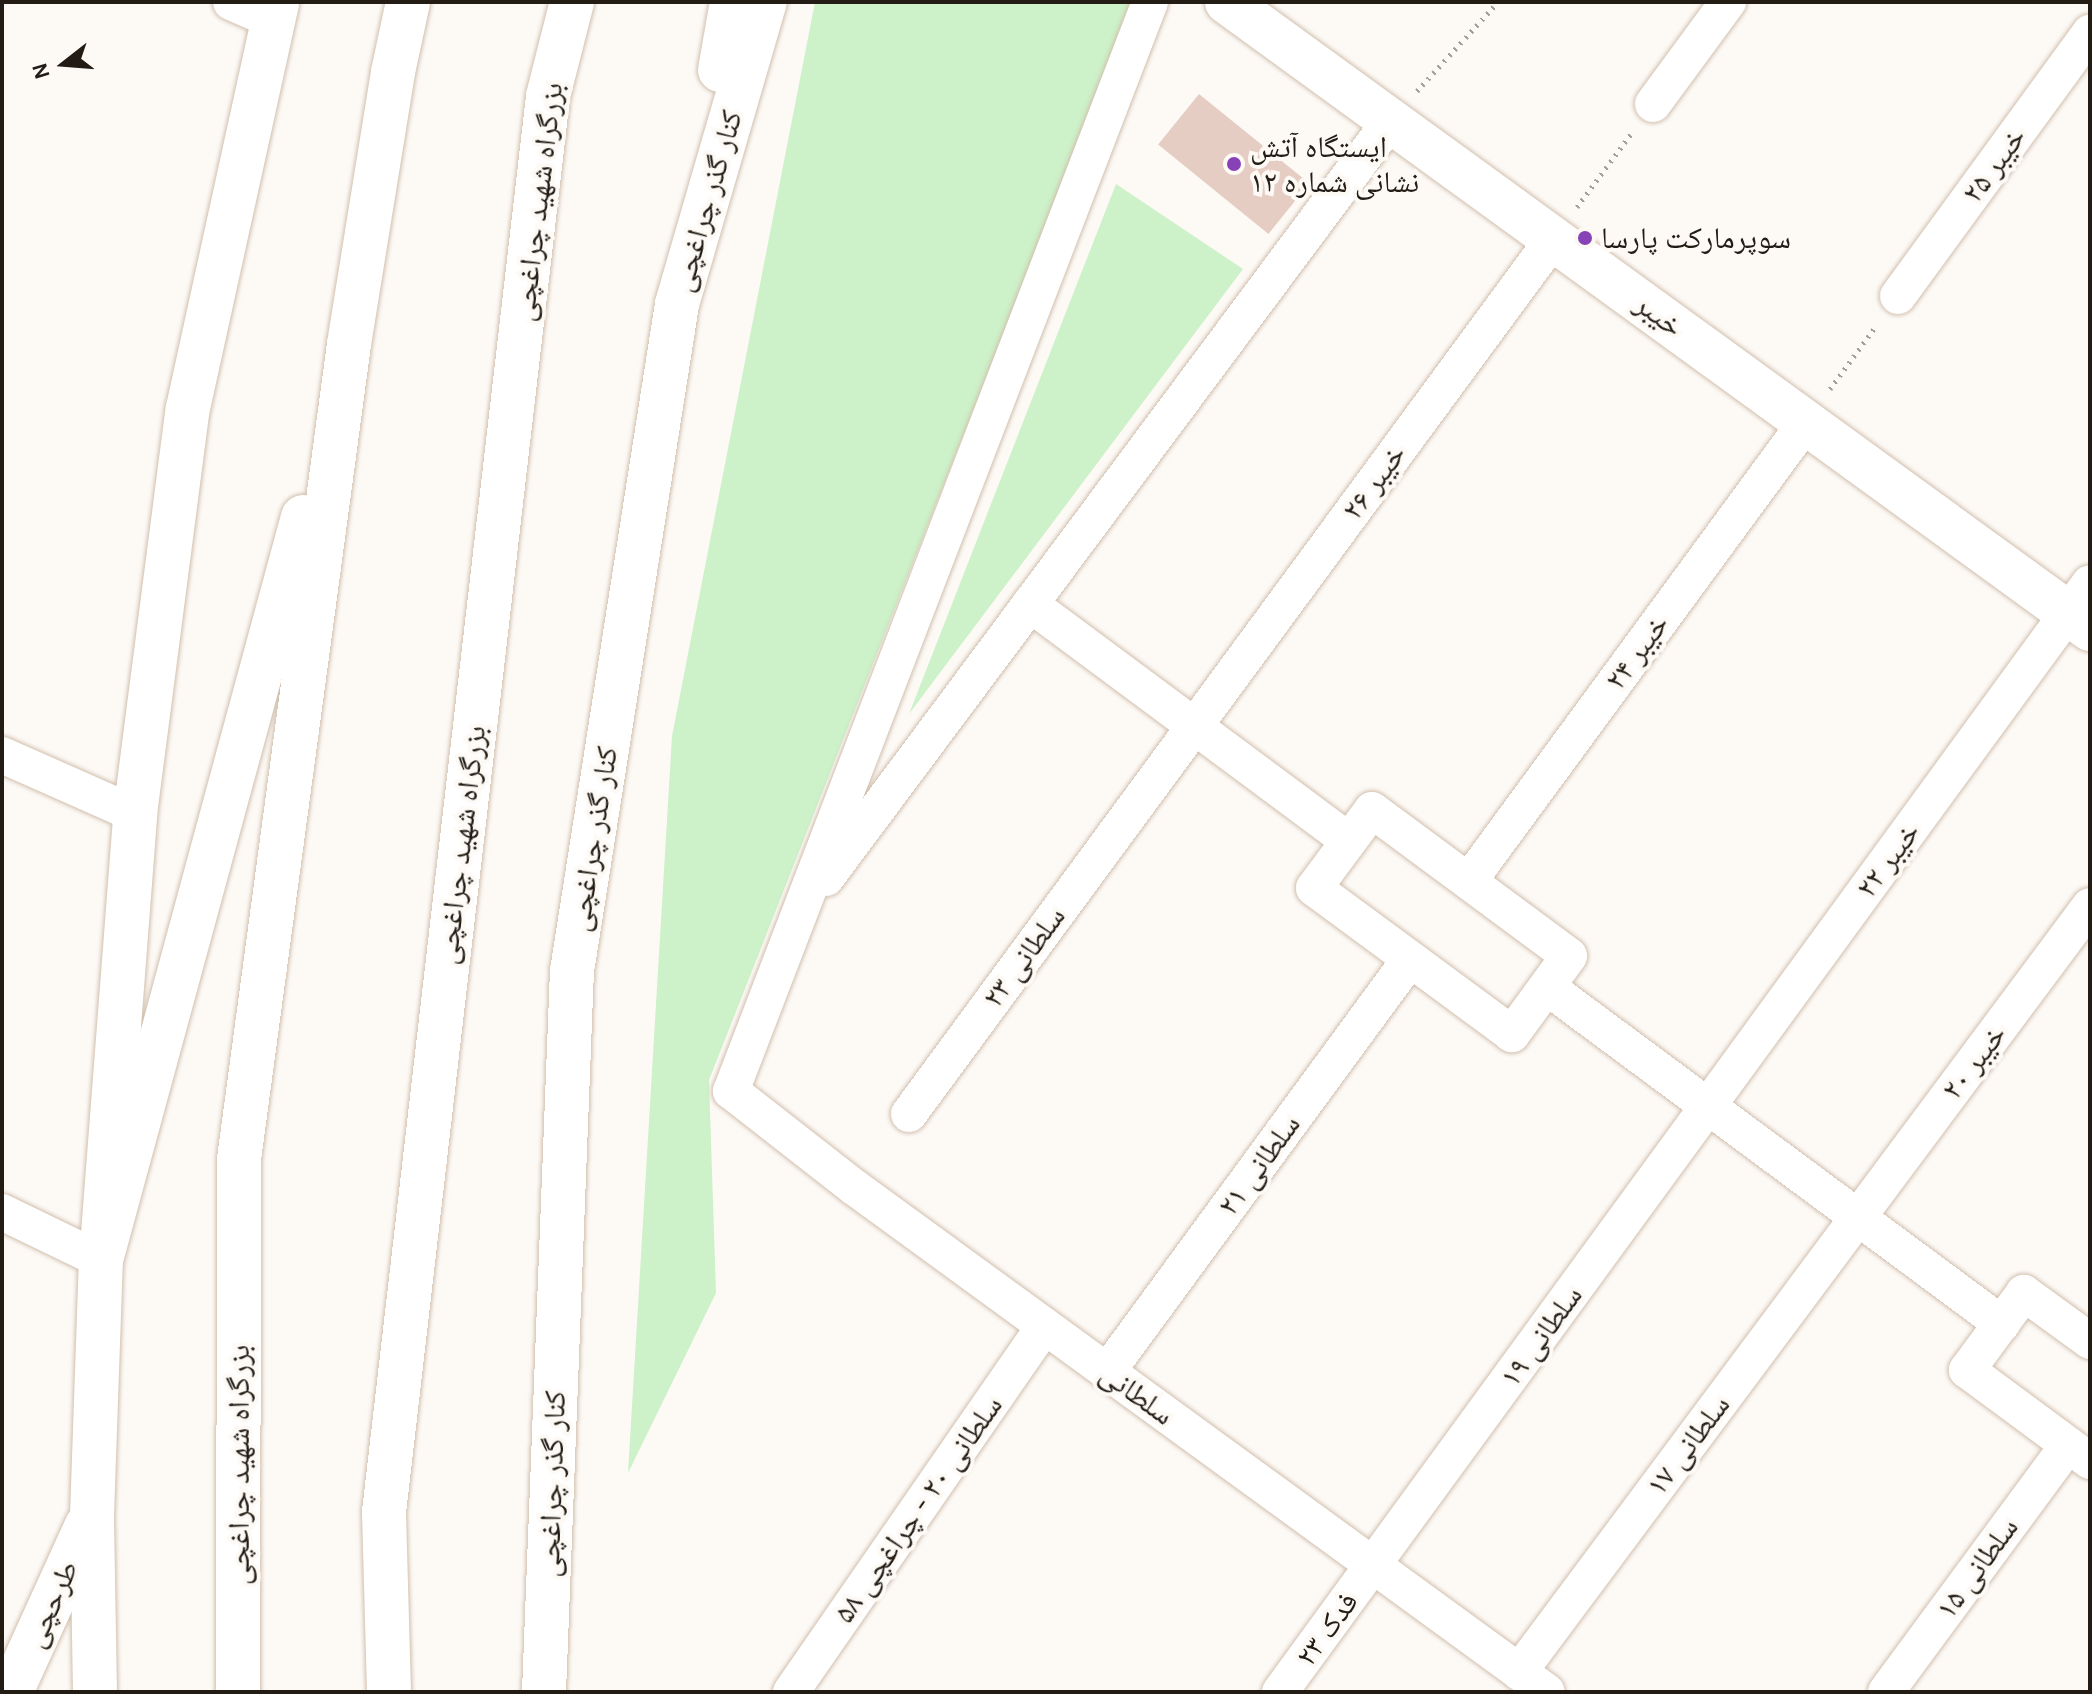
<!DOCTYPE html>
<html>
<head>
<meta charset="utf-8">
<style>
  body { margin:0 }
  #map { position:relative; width:2092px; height:1694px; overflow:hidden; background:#fdfaf6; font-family:Karla,"Noto Naskh Arabic",sans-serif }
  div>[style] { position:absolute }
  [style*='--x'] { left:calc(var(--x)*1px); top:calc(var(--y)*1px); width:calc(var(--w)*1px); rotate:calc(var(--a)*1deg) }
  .green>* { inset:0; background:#cdf1c9 }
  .building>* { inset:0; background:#e6cdc3; transform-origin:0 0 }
  .path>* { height:5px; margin-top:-2.5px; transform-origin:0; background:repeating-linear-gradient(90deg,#a39f9a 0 2px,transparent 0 8px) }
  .roads { filter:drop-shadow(0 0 2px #d1bfad) drop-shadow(0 0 2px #d1bfad) }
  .street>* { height:36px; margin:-18px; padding:0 18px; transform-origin:18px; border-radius:18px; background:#fff }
  .secondary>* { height:44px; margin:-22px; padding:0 22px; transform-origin:22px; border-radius:22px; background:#fff }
  .highway>* { height:44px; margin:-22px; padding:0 22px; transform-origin:22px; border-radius:22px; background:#fff }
  .dots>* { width:22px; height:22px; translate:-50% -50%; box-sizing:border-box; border:4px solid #fdfaf6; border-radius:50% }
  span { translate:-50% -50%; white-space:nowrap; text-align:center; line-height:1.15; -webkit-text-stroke:8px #fdfaf6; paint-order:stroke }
  .poi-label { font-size:30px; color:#221c15 }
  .left { translate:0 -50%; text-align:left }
  .street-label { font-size:30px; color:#221c15 }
  .frame { position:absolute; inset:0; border:4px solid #221c15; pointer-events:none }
  .north { position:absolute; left:24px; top:24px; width:80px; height:80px; -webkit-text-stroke:6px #fdfaf6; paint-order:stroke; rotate:253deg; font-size:22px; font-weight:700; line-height:32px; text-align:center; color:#221c15 }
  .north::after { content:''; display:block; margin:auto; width:28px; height:36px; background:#221c15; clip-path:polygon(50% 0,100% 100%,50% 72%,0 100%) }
</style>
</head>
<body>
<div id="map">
  <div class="green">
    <i style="clip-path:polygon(815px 2px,1134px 2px,709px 1080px,716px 1293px,628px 1473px,672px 736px)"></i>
    <i style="clip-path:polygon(1116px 184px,1243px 269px,909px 714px)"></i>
  </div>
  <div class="building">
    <i style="left:1199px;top:94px;width:142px;height:65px;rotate:39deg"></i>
  </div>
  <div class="path">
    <i style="--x:1417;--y:91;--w:120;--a:-47.7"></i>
    <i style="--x:1577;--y:207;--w:91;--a:-53.5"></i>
    <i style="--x:1830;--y:389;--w:78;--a:-53.9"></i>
  </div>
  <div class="roads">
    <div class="street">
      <i style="--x:231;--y:2;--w:47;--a:23.8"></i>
      <i style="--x:1150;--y:2;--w:1167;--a:111.04"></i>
      <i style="--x:731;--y:1091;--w:156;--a:38"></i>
      <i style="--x:854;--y:1187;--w:857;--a:36.08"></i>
      <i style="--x:1653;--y:104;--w:127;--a:-53.7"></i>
      <i style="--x:1898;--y:296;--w:326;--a:-53.9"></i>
      <i style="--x:1030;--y:604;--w:397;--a:36.6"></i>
      <i style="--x:2;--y:755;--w:145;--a:23.9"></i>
      <i style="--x:1372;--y:810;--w:245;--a:36.5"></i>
      <i style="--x:1569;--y:956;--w:97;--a:126.2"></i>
      <i style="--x:1512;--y:1034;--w:246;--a:-143.6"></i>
      <i style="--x:1314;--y:888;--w:97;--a:-53.4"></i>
      <i style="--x:826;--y:878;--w:947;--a:-53.29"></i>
      <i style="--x:1469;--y:881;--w:569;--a:-53.71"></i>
      <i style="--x:1547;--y:987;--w:566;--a:36.53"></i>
      <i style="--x:909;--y:1114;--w:1088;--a:-53.64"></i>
      <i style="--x:2;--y:1212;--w:110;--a:25.9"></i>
      <i style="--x:2090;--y:1341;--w:82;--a:-144"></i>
      <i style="--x:2024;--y:1293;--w:96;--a:126.5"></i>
      <i style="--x:1967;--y:1370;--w:153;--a:36.5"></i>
      <i style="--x:1107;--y:1372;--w:512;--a:-53.73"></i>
      <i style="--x:1519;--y:1672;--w:955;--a:-53.3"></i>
      <i style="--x:791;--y:1692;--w:445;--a:-55.3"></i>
      <i style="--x:1280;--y:1692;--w:1373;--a:-53.86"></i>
      <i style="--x:1886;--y:1692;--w:307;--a:-53.6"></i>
    </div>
    <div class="secondary">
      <i style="--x:1227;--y:2;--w:1067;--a:36"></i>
      <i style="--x:720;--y:70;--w:69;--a:-80"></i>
      <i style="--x:11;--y:1692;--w:183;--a:-65.5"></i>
      <i style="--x:95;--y:1692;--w:177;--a:-91"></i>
      <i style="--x:92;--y:1515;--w:255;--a:-88"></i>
      <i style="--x:101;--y:1260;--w:447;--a:-85.6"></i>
      <i style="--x:135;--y:814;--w:409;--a:-82.6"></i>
      <i style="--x:188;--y:408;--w:416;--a:-77.6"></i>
      <i style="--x:544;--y:1692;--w:722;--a:-87.78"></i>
      <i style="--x:572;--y:971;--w:675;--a:-81.05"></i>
      <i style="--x:677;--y:304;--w:315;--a:-73.8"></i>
    </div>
    <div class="highway">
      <i style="--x:101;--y:1260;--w:770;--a:-74.79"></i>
      <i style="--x:238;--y:1692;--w:533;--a:-89.89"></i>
      <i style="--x:239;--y:1159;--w:822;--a:-82.31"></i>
      <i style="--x:349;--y:344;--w:276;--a:-80.8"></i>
      <i style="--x:393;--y:72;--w:72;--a:-77.9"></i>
      <i style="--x:389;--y:1692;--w:180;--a:-91.6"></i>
      <i style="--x:384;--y:1512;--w:1425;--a:-83.39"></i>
      <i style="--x:548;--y:96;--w:97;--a:-75.7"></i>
    </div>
  </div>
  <div class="dots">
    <i style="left:1234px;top:164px;background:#8642b6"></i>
    <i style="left:1585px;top:238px;background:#8642b6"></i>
  </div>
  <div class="poi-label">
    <span class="left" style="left:1250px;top:164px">ایستگاه آتش<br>نشانی شماره ۱۲</span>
    <span class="left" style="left:1601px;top:238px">سوپرمارکت پارسا</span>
  </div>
  <div class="street-label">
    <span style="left:1994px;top:165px;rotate:-54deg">خیبر ۲۵</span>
    <span style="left:707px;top:201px;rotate:-74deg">کنار گذر چراغچی</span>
    <span style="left:538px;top:202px;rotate:-83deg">بزرگراه شهید چراغچی</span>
    <span style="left:1659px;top:315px;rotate:36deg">خیبر</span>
    <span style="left:1374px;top:482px;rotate:-54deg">خیبر ۲۶</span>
    <span style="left:1637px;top:652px;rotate:-54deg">خیبر ۲۴</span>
    <span style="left:593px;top:839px;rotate:-81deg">کنار گذر چراغچی</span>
    <span style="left:461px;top:845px;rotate:-83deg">بزرگراه شهید چراغچی</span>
    <span style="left:1888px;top:860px;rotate:-54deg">خیبر ۲۲</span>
    <span style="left:1024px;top:957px;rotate:-54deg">سلطانی ۲۳</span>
    <span style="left:1974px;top:1062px;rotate:-53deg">خیبر ۲۰</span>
    <span style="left:1259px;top:1165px;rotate:-54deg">سلطانی ۲۱</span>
    <span style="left:1541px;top:1336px;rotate:-54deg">سلطانی ۱۹</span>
    <span style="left:1137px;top:1394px;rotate:36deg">سلطانی</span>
    <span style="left:1688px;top:1445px;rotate:-53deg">سلطانی ۱۷</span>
    <span style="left:239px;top:1465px;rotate:-90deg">بزرگراه شهید چراغچی</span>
    <span style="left:552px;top:1484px;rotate:-88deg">کنار گذر چراغچی</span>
    <span style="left:918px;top:1509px;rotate:-55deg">سلطانی ۲۰ - چراغچی ۵۸</span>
    <span style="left:1977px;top:1568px;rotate:-54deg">سلطانی ۱۵</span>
    <span style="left:51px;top:1604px;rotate:-66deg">طرحچی</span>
    <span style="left:1327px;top:1629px;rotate:-54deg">فدک ۲۳</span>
  </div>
  <div class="frame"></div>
  <div class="north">N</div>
</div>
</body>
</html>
